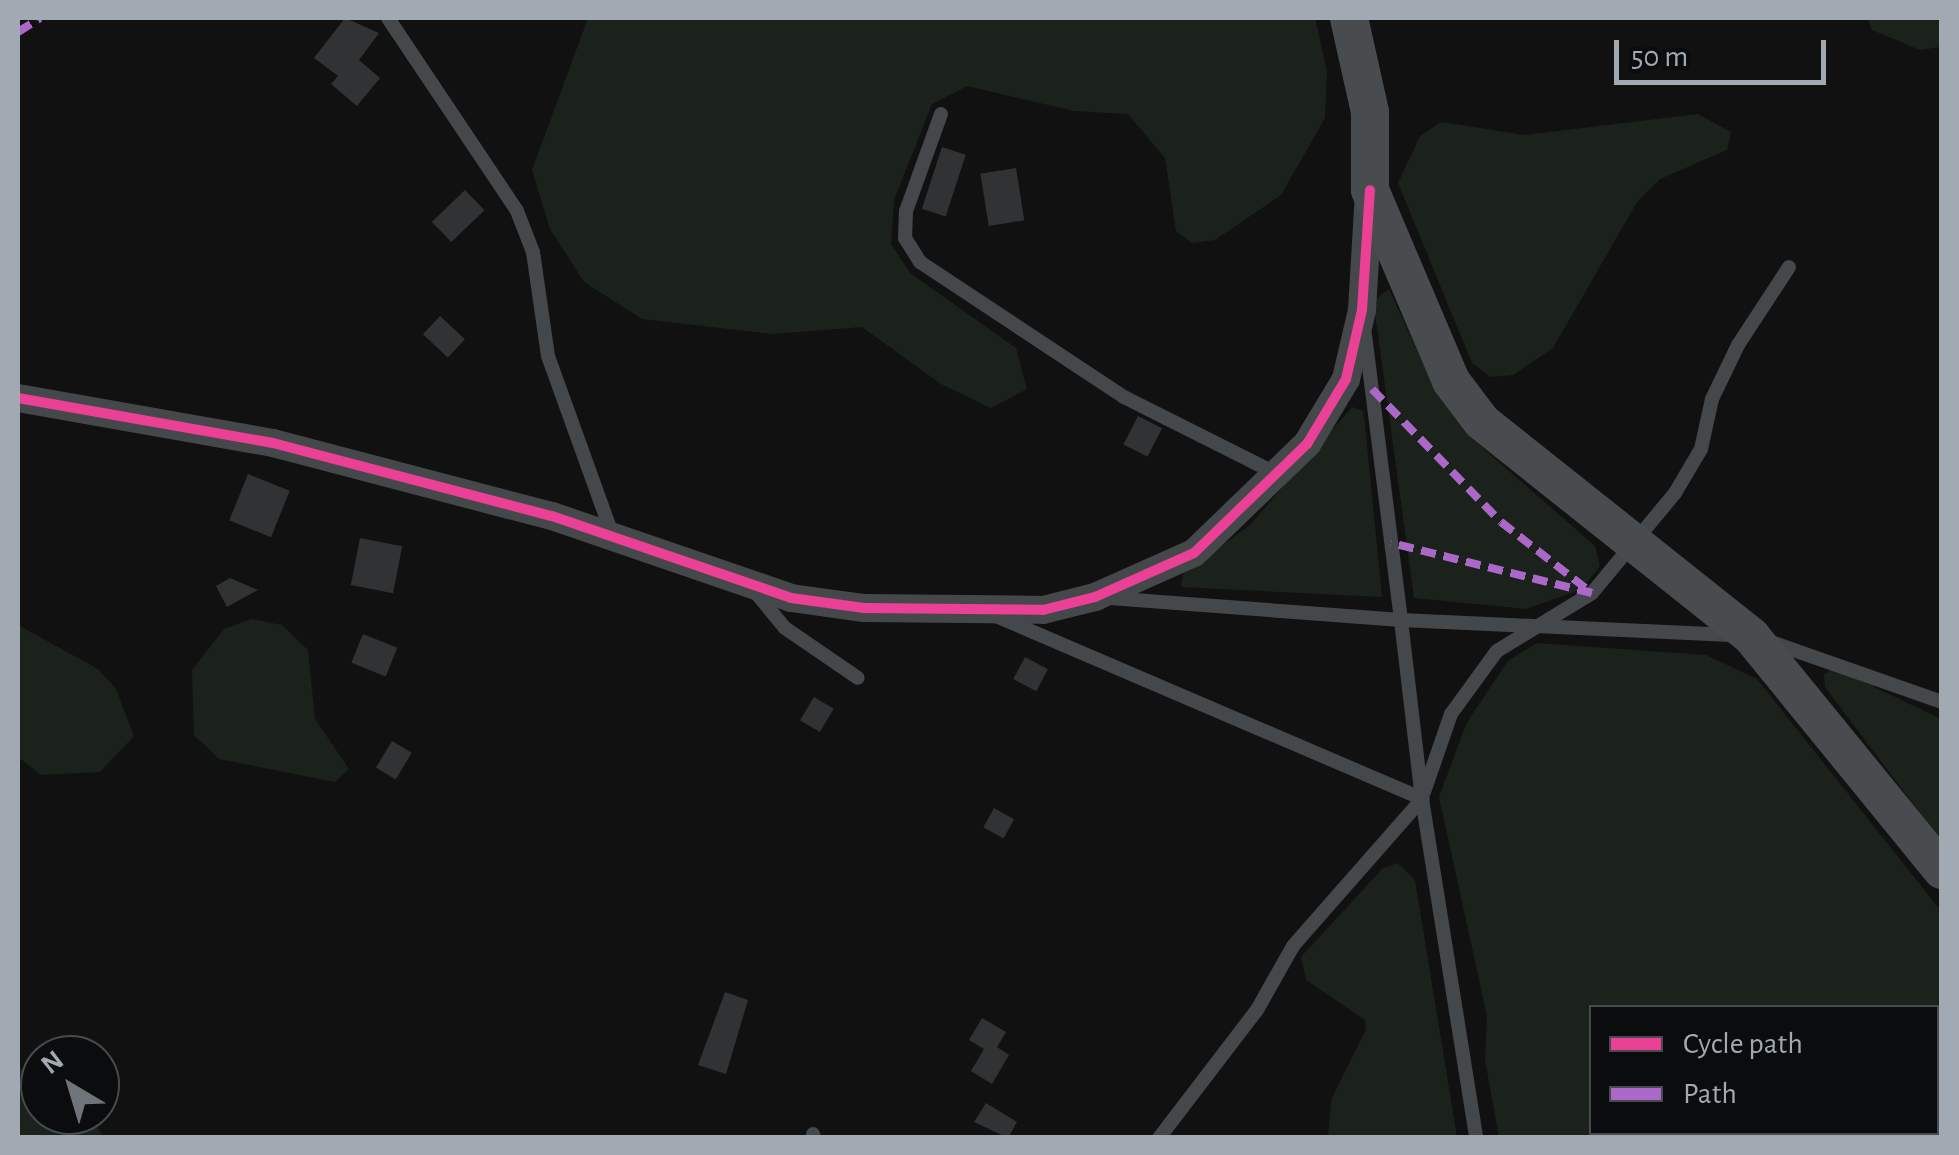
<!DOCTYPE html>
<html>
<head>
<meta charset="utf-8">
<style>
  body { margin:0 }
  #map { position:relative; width:1959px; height:1155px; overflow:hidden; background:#111; font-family:"Alegreya Sans",sans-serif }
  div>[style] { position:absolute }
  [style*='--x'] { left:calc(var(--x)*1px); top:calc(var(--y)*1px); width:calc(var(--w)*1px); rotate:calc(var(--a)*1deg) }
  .green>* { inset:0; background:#1b221b }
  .building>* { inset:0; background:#313233; transform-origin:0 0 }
  .service>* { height:14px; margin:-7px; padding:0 7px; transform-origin:7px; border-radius:7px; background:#45484a }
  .minor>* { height:28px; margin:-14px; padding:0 14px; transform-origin:14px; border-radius:14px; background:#45484a }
  .secondary>* { height:38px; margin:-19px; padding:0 19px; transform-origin:19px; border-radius:19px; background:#494c4e }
  .quiet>* { height:8px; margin-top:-4px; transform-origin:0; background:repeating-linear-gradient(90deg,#ac68c9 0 15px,transparent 0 23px) }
  .cycleway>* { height:10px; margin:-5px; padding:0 5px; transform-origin:5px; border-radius:5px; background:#ea4096 }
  span { translate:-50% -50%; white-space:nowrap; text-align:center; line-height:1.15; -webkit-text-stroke:8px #0b0c0d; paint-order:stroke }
  .frame { position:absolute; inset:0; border:20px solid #a1aab3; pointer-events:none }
  .legend { position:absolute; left:1589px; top:1005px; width:350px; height:130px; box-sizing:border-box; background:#0b0c0d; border:2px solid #474b4f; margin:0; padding:12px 18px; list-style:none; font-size:30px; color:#a1aab3 }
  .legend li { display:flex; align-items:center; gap:20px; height:50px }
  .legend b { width:50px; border:2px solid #474b4f }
  .north { position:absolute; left:20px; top:1035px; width:100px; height:100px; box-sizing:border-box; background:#0b0c0d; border:2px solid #474b4f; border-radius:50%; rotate:322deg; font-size:28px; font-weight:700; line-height:40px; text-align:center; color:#a1aab3 }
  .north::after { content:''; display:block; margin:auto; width:35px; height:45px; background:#6f747a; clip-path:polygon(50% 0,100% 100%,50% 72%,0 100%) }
  .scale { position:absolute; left:1614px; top:40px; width:212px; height:45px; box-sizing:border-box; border:5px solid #a1aab3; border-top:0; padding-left:12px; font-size:30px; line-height:35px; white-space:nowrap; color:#a1aab3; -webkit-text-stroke:8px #0b0c0d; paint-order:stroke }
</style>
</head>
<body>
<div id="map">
  <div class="green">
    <i style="clip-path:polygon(588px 18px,1315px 18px,1327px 71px,1325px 118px,1281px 195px,1215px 240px,1192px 243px,1176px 231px,1165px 158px,1128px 114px,1074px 111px,967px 86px,932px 104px,894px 200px,891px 244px,910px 273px,1016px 348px,1027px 389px,991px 408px,941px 384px,862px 327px,773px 334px,642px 319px,584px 282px,550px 229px,532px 170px)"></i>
    <i style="clip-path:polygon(1867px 18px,1941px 18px,1941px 47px,1920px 50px,1872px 30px)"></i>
    <i style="clip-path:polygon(1698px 114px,1731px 132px,1727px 150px,1660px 179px,1637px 202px,1553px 348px,1513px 375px,1491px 377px,1472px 363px,1398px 183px,1420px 136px,1441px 122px,1525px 135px)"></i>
    <i style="clip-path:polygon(1389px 289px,1435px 390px,1467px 434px,1595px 546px,1600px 566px,1582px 589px,1526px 609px,1414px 598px,1375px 313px,1376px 299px)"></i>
    <i style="clip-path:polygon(1352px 407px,1363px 411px,1365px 425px,1382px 597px,1181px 587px,1183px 574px,1250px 525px)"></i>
    <i style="clip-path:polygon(251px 619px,282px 625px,308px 650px,315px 719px,349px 769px,335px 782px,219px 759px,194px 735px,192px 670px,224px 629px)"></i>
    <i style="clip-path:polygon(18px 625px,98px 669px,116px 689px,134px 736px,100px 772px,41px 775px,18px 757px)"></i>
    <i style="clip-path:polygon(1537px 643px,1706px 655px,1757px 679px,1941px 911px,1941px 1137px,1738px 1133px,1936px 1132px,1936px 1008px,1592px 1008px,1592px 1132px,1617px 1137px,1499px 1137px,1485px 1060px,1487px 1016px,1439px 797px,1467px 722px,1508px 661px)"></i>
    <i style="clip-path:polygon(1835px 668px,1941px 719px,1941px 841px,1825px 687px,1824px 674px)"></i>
    <i style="clip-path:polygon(1398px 863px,1415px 880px,1457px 1137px,1328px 1137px,1331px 1100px,1366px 1029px,1365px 1020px,1306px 980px,1301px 957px,1383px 868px)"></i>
    <i style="clip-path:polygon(18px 1066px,40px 1083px,40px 1115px,91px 1115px,103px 1137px,18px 1137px)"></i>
  </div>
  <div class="building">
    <i style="clip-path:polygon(345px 18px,379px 33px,359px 60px,380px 78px,357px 106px,331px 84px,338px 76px,314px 58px)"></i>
    <i style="left:942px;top:147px;width:25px;height:65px;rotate:18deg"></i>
    <i style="left:1016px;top:168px;width:53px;height:36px;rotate:81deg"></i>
    <i style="left:465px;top:190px;width:28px;height:46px;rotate:46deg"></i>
    <i style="left:440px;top:316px;width:34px;height:25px;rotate:43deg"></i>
    <i style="left:1138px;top:416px;width:27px;height:32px;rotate:27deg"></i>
    <i style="left:248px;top:474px;width:45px;height:50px;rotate:22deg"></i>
    <i style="left:360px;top:538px;width:43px;height:48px;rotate:11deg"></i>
    <i style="clip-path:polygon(230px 578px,258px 590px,227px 607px,216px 586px)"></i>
    <i style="left:363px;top:634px;width:37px;height:31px;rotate:22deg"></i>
    <i style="left:1025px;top:657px;width:26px;height:25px;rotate:28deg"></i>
    <i style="left:814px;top:697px;width:23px;height:27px;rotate:31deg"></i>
    <i style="left:392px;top:741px;width:23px;height:31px;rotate:31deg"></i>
    <i style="left:994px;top:808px;width:23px;height:22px;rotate:29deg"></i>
    <i style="clip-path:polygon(725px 992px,748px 1000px,726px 1074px,698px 1065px)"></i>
    <i style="clip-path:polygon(982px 1018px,1006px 1032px,997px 1047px,1009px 1055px,992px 1084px,971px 1071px,984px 1049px,969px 1040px)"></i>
    <i style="clip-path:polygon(986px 1103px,1017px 1122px,1008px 1138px,974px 1122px)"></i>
  </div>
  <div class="service">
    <i style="--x:388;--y:18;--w:232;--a:56.2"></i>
    <i style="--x:517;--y:211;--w:44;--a:68.7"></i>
    <i style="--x:533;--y:252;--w:105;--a:81.8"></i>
    <i style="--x:548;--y:356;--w:189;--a:70.2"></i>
    <i style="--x:941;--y:114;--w:103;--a:109.8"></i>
    <i style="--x:906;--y:211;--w:27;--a:92"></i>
    <i style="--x:905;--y:238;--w:28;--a:58"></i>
    <i style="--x:920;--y:262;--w:245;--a:33.5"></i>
    <i style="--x:1124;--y:397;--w:171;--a:26.7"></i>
    <i style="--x:1365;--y:335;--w:287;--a:82.8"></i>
    <i style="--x:1401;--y:620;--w:331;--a:2.6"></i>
    <i style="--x:752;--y:588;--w:52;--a:50.5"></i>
    <i style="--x:785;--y:628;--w:88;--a:34.4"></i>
    <i style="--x:996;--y:616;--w:464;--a:23.2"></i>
    <i style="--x:1422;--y:799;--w:180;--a:-96.7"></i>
    <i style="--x:1401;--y:620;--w:295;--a:-175.7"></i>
    <i style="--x:1768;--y:641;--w:184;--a:19.3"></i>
    <i style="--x:1424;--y:792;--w:83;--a:-70.9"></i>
    <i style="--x:1451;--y:714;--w:78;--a:-53.9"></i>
    <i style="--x:1497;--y:651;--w:111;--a:-31.4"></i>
    <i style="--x:1592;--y:593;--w:130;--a:-50.3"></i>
    <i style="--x:1675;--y:493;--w:51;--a:-59.4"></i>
    <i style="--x:1701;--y:449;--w:51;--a:-77.6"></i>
    <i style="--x:1712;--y:399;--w:60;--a:-64.3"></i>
    <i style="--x:1738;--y:345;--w:93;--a:-56.8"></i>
    <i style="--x:813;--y:1134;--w:4;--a:76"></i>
    <i style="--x:1159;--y:1138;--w:161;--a:-52.6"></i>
    <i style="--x:1257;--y:1010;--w:73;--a:-60.6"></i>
    <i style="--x:1293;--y:946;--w:196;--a:-48.7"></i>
    <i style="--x:1422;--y:799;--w:343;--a:80.9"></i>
  </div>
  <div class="minor">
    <i style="--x:18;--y:398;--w:259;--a:10"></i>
    <i style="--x:273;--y:443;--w:288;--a:14.7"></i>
    <i style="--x:552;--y:516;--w:253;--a:18.9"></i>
    <i style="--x:791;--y:598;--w:74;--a:7.8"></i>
    <i style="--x:864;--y:608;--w:179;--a:0.6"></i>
    <i style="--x:1043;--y:610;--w:54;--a:-14"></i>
    <i style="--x:1095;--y:597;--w:108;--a:-24"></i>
    <i style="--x:1194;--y:553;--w:157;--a:-44"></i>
    <i style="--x:1307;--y:444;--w:76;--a:-59"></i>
    <i style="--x:1346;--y:379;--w:71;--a:-76.9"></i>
    <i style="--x:1362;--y:310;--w:118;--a:-86.6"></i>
  </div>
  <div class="secondary">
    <i style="--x:1349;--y:18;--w:96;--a:77.4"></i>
    <i style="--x:1370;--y:112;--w:78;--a:90"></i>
    <i style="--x:1370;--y:190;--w:207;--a:67"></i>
    <i style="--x:1451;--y:381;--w:51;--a:52.9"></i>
    <i style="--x:1482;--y:422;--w:344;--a:38.5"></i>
    <i style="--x:1751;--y:636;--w:302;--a:50.8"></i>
  </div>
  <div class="quiet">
    <i style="--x:18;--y:32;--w:26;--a:-32"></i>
    <i style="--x:1372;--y:389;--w:185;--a:45.9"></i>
    <i style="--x:1501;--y:522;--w:115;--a:38"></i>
    <i style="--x:1592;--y:593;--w:207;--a:-166"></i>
  </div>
  <div class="cycleway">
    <i style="--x:18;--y:398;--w:259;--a:10"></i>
    <i style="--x:273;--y:443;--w:288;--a:14.7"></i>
    <i style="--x:552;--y:516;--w:253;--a:18.9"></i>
    <i style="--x:791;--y:598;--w:74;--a:7.8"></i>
    <i style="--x:864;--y:608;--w:179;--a:0.6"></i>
    <i style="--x:1043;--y:610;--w:54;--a:-14"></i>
    <i style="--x:1095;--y:597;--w:108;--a:-24"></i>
    <i style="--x:1194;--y:553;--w:157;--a:-44"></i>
    <i style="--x:1307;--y:444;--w:76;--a:-59"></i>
    <i style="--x:1346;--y:379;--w:71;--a:-76.9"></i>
    <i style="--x:1362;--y:310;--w:120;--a:-86.2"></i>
  </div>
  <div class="frame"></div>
  <ul class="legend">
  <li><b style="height:12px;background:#ea4096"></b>Cycle path</li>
  <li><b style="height:12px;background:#ac68c9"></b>Path</li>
  </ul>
  <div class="north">N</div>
  <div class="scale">50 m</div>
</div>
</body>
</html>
